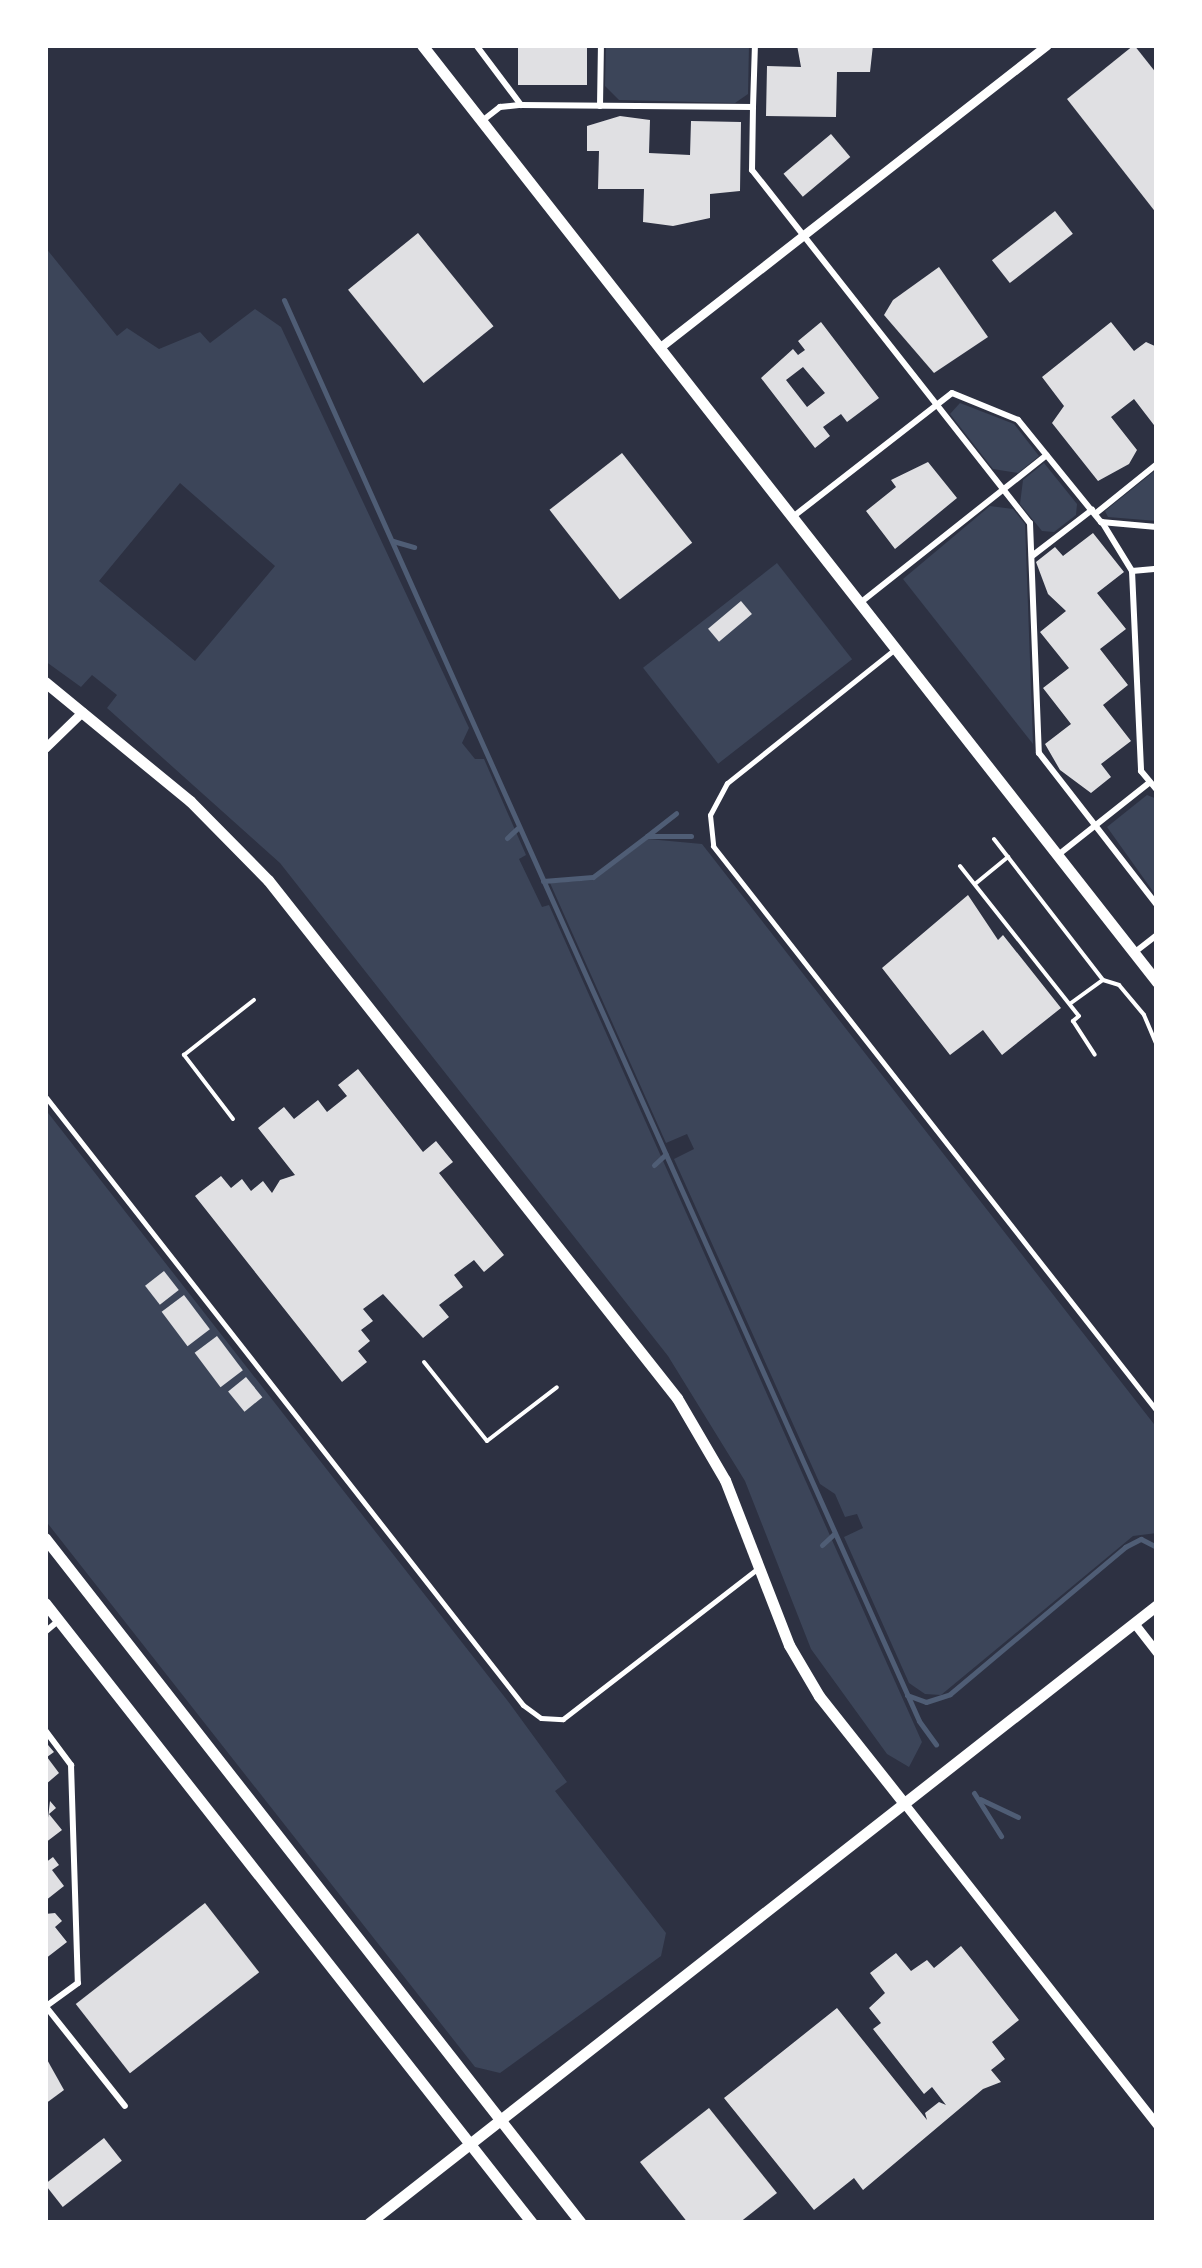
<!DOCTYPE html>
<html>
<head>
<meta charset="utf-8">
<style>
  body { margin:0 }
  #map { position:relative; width:1202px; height:2268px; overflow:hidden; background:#2d3142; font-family:"Noto Sans",sans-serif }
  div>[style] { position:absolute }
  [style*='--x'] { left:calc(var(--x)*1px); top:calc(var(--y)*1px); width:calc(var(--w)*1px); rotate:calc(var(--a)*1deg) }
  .green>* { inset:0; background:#3c4559; transform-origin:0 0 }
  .stream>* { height:5px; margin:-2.5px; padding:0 2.5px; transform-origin:2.5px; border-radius:2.5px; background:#4f5d75 }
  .building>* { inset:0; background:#e0e0e3; transform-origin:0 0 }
  .path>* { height:4px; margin:-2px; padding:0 2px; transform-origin:2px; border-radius:2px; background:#fff }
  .service>* { height:5px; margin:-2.5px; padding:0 2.5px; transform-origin:2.5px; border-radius:2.5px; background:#fff }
  .pedestrian>* { height:6px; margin:-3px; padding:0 3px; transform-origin:3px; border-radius:3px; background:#fff }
  .minor>* { height:9px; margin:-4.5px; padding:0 4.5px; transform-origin:4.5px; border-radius:4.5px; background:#fff }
  .tertiary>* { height:11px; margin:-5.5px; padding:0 5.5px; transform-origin:5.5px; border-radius:5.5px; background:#fff }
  span { translate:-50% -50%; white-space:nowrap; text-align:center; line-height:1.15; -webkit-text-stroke:8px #fff; paint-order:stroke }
  .frame { position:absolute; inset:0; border:48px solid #fff; pointer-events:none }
</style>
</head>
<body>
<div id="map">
  <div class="green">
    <i style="clip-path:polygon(606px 45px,749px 45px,748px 94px,735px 103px,619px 100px,605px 86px)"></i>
    <i style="clip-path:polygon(evenodd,45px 247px,117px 336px,127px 328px,159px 349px,200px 332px,210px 343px,255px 309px,281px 327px,469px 728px,462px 743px,475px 759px,484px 759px,526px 855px,519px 859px,542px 907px,549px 905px,922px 1742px,909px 1767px,887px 1754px,811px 1649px,745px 1481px,668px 1356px,280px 863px,107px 708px,117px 695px,92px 675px,81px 687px,45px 661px,45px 247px,180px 483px,275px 566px,195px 661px,99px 581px,180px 483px)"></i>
    <i style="clip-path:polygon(960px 403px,1014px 424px,1039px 456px,1018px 473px,993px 469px,950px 414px)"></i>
    <i style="clip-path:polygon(1044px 463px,1077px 504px,1076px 515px,1054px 532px,1042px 531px,1020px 504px,1023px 480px)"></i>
    <i style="clip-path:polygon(1157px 469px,1157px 521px,1108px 517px,1105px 511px)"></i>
    <i style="clip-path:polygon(990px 506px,1013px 509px,1025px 524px,1033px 744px,903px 579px)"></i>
    <i style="left:777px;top:563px;width:122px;height:170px;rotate:52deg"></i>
    <i style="clip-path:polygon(1147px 795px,1157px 799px,1157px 897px,1107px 827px)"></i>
    <i style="clip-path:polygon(648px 839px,702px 844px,1157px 1428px,1157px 1533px,1133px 1536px,941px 1695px,925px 1694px,909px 1683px,844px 1537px,863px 1528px,857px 1514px,845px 1517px,835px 1494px,820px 1484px,674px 1159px,694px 1149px,687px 1134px,666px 1143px,550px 883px,594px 880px)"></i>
    <i style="clip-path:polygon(45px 1109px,507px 1700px,567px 1782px,555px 1791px,666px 1933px,661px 1956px,500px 2073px,475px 2067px,45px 1520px)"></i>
  </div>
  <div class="stream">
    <i style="--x:284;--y:300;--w:1556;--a:65.92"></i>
    <i style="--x:919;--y:1721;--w:29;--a:54"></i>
    <i style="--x:393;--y:541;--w:22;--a:16"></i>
    <i style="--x:647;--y:836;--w:37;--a:-38"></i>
    <i style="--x:507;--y:838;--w:16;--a:-43"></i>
    <i style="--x:543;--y:881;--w:50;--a:-4.6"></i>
    <i style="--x:593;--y:877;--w:68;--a:-37.2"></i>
    <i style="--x:647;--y:836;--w:44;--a:0"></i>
    <i style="--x:654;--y:1165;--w:16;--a:-43"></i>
    <i style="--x:822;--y:1545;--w:16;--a:-43"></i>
    <i style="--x:907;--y:1695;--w:20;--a:20"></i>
    <i style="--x:926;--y:1702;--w:25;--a:-18"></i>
    <i style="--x:950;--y:1694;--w:229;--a:-40"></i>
    <i style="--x:1125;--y:1547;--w:18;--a:-27"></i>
    <i style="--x:1141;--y:1539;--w:18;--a:27"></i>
    <i style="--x:974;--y:1793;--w:51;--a:57.9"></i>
    <i style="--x:980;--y:1799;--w:42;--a:25.3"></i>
  </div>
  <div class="building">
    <i style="left:518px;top:45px;width:69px;height:40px"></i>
    <i style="clip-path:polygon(797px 45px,873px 45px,870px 72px,837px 72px,836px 117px,766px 116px,767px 66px,801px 67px)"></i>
    <i style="clip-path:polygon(1134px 45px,1157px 74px,1157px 214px,1067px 99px)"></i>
    <i style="clip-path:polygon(620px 116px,650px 120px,649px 153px,690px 155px,691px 121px,741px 122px,740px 191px,710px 194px,710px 218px,673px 226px,643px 222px,644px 189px,598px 189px,599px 151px,587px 151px,587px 126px)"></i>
    <i style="left:831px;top:134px;width:30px;height:62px;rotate:50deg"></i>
    <i style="left:1055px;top:211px;width:29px;height:80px;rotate:52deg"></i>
    <i style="left:418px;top:233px;width:120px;height:90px;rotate:51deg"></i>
    <i style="clip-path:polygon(939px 267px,988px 337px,934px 373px,884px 315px,893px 300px)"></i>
    <i style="clip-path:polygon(evenodd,821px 322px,879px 398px,847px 422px,841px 414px,823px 427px,830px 436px,815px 448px,761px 378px,793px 349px,798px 355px,805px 350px,798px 341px,821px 322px,803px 367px,825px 393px,807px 407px,786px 380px,803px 367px)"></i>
    <i style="clip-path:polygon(1111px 322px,1134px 351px,1146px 342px,1157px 347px,1157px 429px,1134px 399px,1111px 417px,1137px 450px,1129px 464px,1098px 481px,1052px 423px,1064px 406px,1042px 377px)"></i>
    <i style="left:622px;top:453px;width:114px;height:92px;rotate:52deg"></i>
    <i style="clip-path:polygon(928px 462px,957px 498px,895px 549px,866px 511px,896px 487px,891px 480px)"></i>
    <i style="clip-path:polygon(1093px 533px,1124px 572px,1097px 593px,1126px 629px,1100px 649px,1128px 685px,1103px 705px,1131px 741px,1101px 764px,1111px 777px,1091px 793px,1060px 770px,1045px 744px,1071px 724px,1043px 688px,1069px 668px,1040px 632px,1066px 611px,1048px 594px,1036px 562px,1055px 547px,1063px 556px)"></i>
    <i style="left:741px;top:601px;width:17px;height:43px;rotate:50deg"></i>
    <i style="clip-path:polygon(968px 895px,998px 940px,1003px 935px,1061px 1008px,1002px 1055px,983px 1030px,950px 1055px,882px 968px)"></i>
    <i style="clip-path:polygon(358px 1069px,423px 1152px,436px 1141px,453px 1162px,439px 1173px,504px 1255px,484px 1272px,474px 1260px,454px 1275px,463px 1287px,439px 1305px,449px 1317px,423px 1338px,383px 1294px,363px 1309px,373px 1321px,361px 1330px,370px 1341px,358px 1351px,367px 1362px,342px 1382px,195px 1196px,221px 1176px,231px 1188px,242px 1179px,251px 1191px,263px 1181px,272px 1193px,280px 1180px,295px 1175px,258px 1128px,284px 1107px,294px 1119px,318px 1100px,327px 1112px,347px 1096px,338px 1085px)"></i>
    <i style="left:164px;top:1271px;width:24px;height:24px;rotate:52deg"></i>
    <i style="left:184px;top:1295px;width:43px;height:28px;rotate:53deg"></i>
    <i style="left:217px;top:1336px;width:43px;height:28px;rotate:53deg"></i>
    <i style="left:246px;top:1377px;width:26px;height:23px;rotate:51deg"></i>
    <i style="clip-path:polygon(48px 1745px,54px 1752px,47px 1757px,59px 1773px,45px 1785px)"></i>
    <i style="clip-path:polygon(50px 1801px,56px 1808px,49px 1814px,62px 1830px,45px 1843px)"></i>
    <i style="clip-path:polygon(53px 1857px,59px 1865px,52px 1870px,64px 1886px,45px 1901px,45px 1863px)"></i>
    <i style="left:205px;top:1903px;width:88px;height:164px;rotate:52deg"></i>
    <i style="clip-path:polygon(55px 1913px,62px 1921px,55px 1927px,67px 1942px,45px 1959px,45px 1914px)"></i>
    <i style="clip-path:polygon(961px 1946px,1019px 2020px,992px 2042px,1005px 2059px,991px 2070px,1001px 2082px,983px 2089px,863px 2190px,854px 2178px,814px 2210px,724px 2098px,837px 2008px,927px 2120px,925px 2113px,939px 2102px,946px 2105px,932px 2087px,924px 2094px,873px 2029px,881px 2023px,869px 2008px,885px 1993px,870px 1973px,896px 1953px,911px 1971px,927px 1960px,934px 1968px)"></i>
    <i style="clip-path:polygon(45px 2056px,64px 2090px,45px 2104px)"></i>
    <i style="clip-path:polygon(709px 2108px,777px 2193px,739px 2223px,688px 2223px,640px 2162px)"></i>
    <i style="left:104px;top:2138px;width:29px;height:75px;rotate:52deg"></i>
  </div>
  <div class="path">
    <i style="--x:994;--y:839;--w:178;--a:52.3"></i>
    <i style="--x:1103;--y:980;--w:17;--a:17"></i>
    <i style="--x:1119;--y:985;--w:39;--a:50"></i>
    <i style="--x:1144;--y:1015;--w:33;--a:67"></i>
    <i style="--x:960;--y:866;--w:191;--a:51.6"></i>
    <i style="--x:1079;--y:1016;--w:8;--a:140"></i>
    <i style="--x:1073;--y:1021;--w:40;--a:57.1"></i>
    <i style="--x:975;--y:884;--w:43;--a:-39.3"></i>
    <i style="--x:1071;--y:1003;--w:39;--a:-36"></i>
    <i style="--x:233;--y:1119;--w:81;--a:-127.4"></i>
    <i style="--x:184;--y:1055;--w:89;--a:-38.2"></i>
    <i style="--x:424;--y:1362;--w:101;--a:51.4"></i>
    <i style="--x:487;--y:1441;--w:88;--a:-37.6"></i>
  </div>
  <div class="service">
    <i style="--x:895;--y:649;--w:215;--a:141.4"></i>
    <i style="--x:727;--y:783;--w:36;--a:118"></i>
    <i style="--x:710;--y:815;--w:31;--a:84"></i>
    <i style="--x:713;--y:846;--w:719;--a:51.84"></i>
    <i style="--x:45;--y:1096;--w:774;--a:51.87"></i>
    <i style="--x:523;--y:1705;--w:22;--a:36"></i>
    <i style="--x:541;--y:1718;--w:22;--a:3"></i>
    <i style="--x:563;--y:1719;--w:244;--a:-37.7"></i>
  </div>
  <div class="pedestrian">
    <i style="--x:476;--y:45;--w:75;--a:53.1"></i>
    <i style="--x:521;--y:105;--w:232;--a:0.5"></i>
    <i style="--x:753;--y:107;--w:62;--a:-88.2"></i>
    <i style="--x:600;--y:106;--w:61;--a:-89.1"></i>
    <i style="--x:753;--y:107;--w:63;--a:90.9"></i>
    <i style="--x:752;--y:170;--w:449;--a:51.8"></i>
    <i style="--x:1030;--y:523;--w:230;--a:87.8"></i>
    <i style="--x:1039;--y:753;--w:192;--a:52.2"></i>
    <i style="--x:482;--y:121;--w:23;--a:-38"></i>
    <i style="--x:500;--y:107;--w:19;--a:-6"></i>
    <i style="--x:1095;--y:514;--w:80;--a:-38.9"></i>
    <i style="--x:794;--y:516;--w:200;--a:-37.9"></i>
    <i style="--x:952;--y:393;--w:71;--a:22.2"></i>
    <i style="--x:1018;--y:420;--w:132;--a:50.9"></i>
    <i style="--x:1101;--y:522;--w:56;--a:5.1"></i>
    <i style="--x:1102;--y:522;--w:57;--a:58.5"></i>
    <i style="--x:1132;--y:571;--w:25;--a:-5"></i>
    <i style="--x:1032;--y:556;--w:76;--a:-37.5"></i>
    <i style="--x:1132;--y:571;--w:200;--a:87.4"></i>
    <i style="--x:1141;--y:771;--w:25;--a:50"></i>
    <i style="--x:860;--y:603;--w:238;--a:-38.4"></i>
    <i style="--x:1058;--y:855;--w:117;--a:-38.4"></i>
    <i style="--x:1135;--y:952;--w:28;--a:-38"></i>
    <i style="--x:45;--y:1632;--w:17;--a:-40"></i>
    <i style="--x:45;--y:1730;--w:44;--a:53.4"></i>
    <i style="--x:71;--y:1765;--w:218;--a:88.2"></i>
    <i style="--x:78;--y:1983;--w:41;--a:144"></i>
    <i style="--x:47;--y:2008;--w:125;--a:51.5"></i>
  </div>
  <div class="minor">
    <i style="--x:659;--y:348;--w:492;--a:-38"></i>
    <i style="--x:45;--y:748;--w:52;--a:-44.2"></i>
    <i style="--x:1134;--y:1623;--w:37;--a:52"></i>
    <i style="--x:903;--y:1802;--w:411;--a:51.8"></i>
  </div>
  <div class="tertiary">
    <i style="--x:422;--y:45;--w:1191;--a:51.89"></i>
    <i style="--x:45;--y:682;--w:188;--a:39.4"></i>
    <i style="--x:190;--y:801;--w:111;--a:45.4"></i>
    <i style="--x:268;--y:880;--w:660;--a:51.71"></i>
    <i style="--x:677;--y:1398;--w:95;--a:59.7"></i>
    <i style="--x:725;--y:1480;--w:177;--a:68.8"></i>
    <i style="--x:789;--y:1645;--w:59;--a:59.5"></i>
    <i style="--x:819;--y:1696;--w:135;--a:51.6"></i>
    <i style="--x:45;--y:1538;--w:870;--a:51.96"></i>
    <i style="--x:45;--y:1603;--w:788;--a:51.85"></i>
    <i style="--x:369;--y:2223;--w:1001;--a:-38.11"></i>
  </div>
  <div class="frame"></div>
</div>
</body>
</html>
